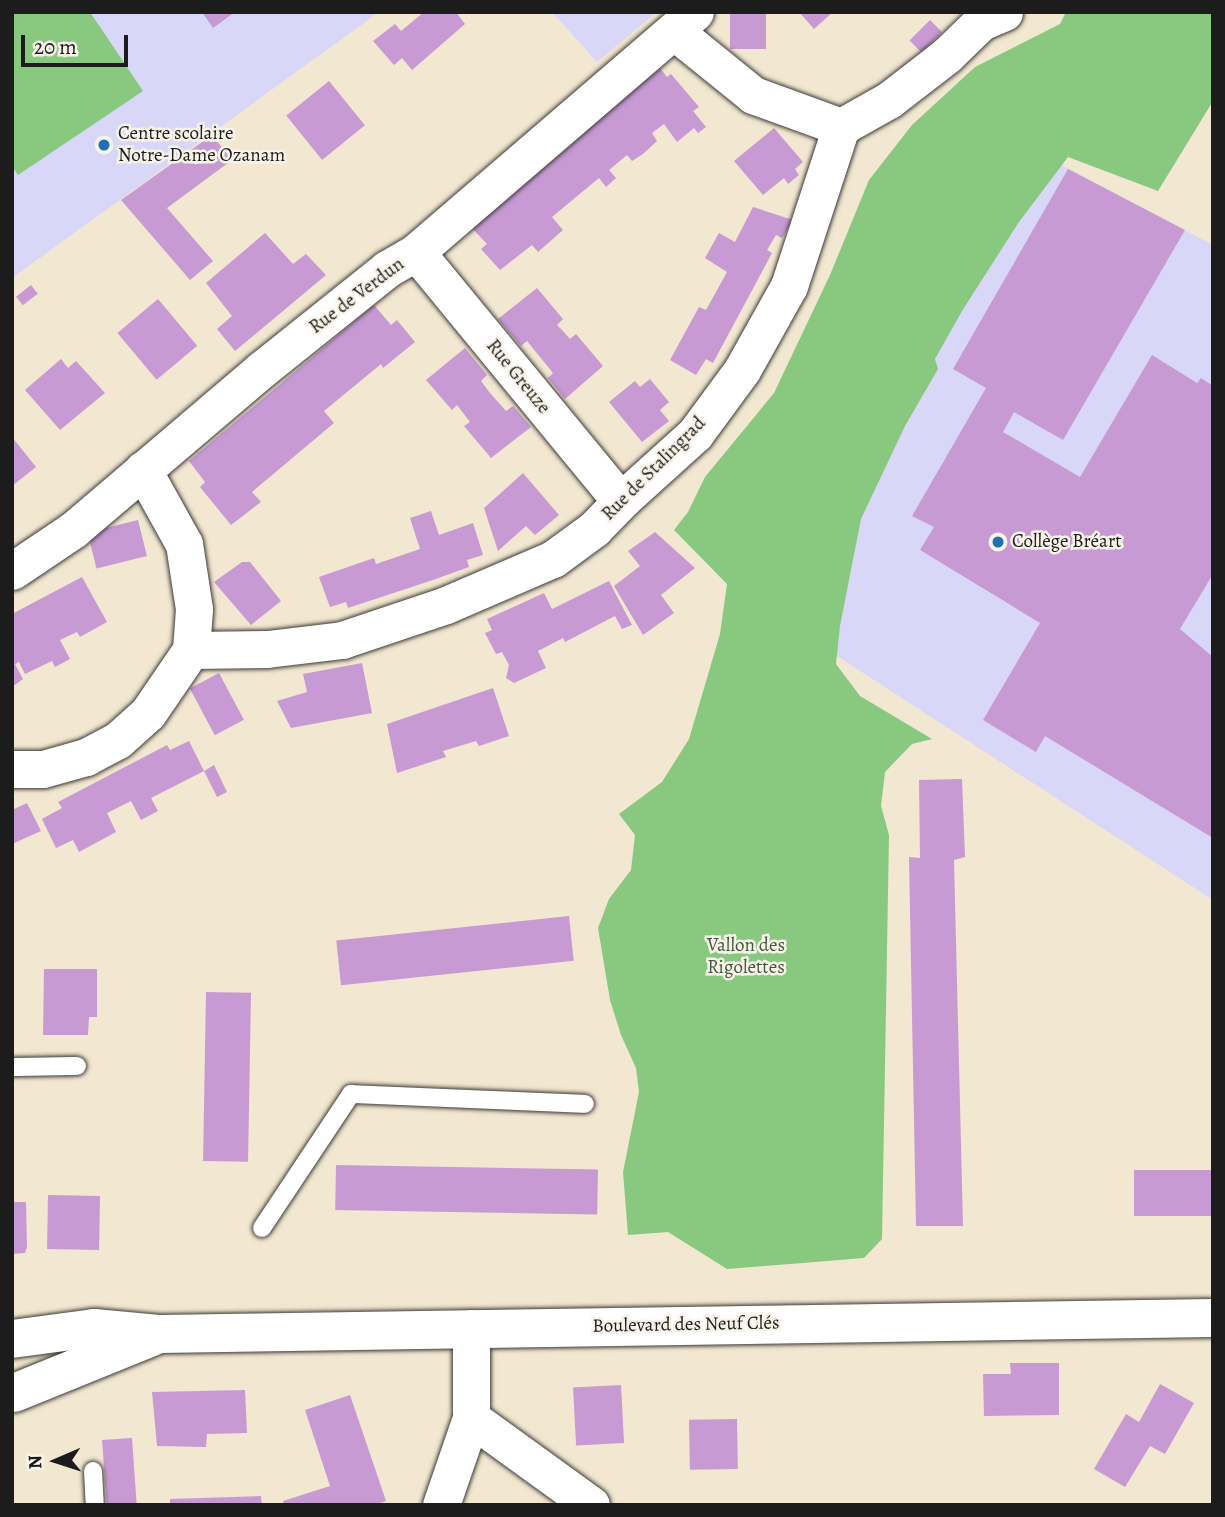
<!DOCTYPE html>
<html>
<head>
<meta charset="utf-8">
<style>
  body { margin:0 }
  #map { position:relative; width:1225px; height:1517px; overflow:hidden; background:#f2e7d0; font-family:Alegreya,serif }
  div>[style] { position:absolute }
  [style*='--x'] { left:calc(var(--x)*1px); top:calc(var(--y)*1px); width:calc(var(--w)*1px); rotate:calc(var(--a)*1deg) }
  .built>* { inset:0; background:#d8d7f8 }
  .green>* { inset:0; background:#89c87f }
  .building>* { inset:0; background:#c79ad4; transform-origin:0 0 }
  .roads { filter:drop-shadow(0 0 2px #3c3a37) drop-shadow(0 0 2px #3c3a37) }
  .service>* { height:18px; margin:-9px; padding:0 9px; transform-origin:9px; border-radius:9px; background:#fff }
  .minor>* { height:37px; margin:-18.5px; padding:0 18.5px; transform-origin:18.5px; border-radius:18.5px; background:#fff }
  .secondary>* { height:38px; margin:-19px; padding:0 19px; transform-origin:19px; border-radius:19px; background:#fff }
  .dots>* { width:19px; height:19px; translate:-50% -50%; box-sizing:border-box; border:4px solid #f7f3e8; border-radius:50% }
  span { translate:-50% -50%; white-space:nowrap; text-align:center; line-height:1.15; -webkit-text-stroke:5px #f7f3e8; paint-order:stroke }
  .poi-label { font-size:19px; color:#1c1c1c }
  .left { translate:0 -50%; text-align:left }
  .street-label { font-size:19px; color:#1c1c1c }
  .park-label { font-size:19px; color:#42583f }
  .frame { position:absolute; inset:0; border:14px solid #1c1c1c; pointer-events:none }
  .north { position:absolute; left:21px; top:1426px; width:70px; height:70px; -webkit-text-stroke:5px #f7f3e8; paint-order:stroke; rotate:267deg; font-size:19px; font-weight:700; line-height:28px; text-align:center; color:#1c1c1c }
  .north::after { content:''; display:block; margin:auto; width:24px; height:32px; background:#1c1c1c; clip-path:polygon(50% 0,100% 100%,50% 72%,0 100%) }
  .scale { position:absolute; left:21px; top:35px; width:107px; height:32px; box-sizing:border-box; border:4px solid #1c1c1c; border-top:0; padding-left:9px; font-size:21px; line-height:24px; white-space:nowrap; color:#1c1c1c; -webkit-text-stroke:5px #f7f3e8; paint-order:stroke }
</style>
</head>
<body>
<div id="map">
  <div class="built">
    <i style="clip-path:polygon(12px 12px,379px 12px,12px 278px)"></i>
    <i style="clip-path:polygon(552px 12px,657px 12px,597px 62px)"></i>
    <i style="clip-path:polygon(1037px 152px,1213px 245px,1213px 900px,757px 604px)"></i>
  </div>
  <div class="green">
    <i style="clip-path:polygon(12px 12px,90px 12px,143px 91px,18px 175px,12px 166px)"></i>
    <i style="clip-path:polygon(1066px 12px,1213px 12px,1213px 101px,1158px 191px,1068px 157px,1019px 222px,962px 311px,935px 359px,938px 369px,905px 426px,861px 519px,840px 626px,836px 664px,860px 696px,932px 739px,912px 744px,885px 772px,881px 806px,889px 835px,882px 1239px,864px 1258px,727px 1269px,668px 1232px,628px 1235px,623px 1172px,639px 1092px,636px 1068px,621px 1035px,610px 1000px,598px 928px,609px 899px,631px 870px,635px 835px,619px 814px,662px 782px,689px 739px,720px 634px,727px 584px,674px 530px,688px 512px,705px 477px,774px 393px,830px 275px,869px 180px,912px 125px,975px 67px,1060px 24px)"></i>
  </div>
  <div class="building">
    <i style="clip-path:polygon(202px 12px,235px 12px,213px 28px)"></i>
    <i style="clip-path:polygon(424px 12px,456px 12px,465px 24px,412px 70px,402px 58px,394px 65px,373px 41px,395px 24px,401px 31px)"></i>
    <i style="left:730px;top:12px;width:36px;height:37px"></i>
    <i style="clip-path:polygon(799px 12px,833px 12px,814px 29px)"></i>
    <i style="left:930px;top:20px;width:17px;height:29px;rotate:45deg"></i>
    <i style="clip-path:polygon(660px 68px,667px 77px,671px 74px,699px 107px,693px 111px,706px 127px,698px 133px,694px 128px,677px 142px,664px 124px,652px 133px,657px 141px,643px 154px,632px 161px,627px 155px,609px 170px,616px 178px,606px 187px,599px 178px,552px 217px,563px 230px,538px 252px,532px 245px,500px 270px,481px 249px,487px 244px,470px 226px)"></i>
    <i style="left:329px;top:81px;width:57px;height:55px;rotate:51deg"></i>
    <i style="clip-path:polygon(774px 128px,803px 162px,795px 169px,799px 175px,788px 184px,784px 178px,763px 195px,734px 161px)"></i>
    <i style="clip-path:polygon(212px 135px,232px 160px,167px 208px,213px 261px,190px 280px,121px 200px)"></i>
    <i style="clip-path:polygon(1068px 169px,1185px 230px,1063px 440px,1014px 412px,1003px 432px,1080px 477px,1152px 355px,1197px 383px,1201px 378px,1213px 386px,1213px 574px,1180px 629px,1213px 657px,1213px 838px,1045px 736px,1036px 752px,983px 720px,1040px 623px,920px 550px,934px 527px,912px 516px,986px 388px,953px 369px)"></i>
    <i style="clip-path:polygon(753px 207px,793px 220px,782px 238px,776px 235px,767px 250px,772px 253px,713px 363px,706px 359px,696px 375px,670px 360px,699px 307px,706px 310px,727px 272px,705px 258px,719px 233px,735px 242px)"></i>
    <i style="clip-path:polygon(265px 233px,293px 264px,306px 254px,326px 275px,235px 351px,217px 329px,232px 316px,206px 283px)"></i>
    <i style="left:31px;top:285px;width:11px;height:19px;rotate:52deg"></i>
    <i style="clip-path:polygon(537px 288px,563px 319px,557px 325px,563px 331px,570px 339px,576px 334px,603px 366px,565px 399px,548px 378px,553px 373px,527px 341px,521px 346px,498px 319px)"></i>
    <i style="left:158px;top:299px;width:61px;height:53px;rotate:50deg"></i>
    <i style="clip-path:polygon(374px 305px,391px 325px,397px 320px,415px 342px,383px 368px,381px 364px,324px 411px,334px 423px,252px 492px,261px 502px,231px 525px,200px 487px,205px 482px,189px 461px)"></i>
    <i style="clip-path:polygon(465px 348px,487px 375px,481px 381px,490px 393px,506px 411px,513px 406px,531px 427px,491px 458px,464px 426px,470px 422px,457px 405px,452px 410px,426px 380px)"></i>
    <i style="clip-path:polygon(61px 359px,68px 368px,76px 361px,105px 393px,60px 430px,25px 390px)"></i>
    <i style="clip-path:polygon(650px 379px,669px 402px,660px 410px,669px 421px,642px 442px,609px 402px,635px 381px,640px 387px)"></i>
    <i style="clip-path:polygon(12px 437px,36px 467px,12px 486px)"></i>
    <i style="clip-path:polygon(523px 473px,559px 515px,535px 535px,526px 526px,498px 551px,484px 508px)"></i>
    <i style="clip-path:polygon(431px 511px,439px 535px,473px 523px,483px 555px,467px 560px,469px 567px,433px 580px,348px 608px,346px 602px,330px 607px,319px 577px,374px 558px,376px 564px,420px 549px,410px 518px)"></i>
    <i style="left:138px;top:520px;width:37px;height:52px;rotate:76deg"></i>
    <i style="clip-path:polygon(655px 532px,695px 568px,661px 595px,674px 613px,643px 635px,614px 586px,640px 566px,628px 551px)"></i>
    <i style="clip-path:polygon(242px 562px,250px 562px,281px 601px,251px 625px,214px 582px)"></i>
    <i style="clip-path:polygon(82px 577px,107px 622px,80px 637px,77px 632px,60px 640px,70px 659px,55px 667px,52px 661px,25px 674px,19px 662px,15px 664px,23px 679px,12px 687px,12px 614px)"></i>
    <i style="clip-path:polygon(609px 581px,632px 625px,622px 629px,615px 616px,565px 642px,563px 638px,538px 651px,546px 668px,514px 683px,506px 678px,509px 665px,502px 652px,496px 654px,485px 633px,492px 630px,487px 619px,544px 593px,552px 609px)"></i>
    <i style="clip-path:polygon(362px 663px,372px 713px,291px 728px,277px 701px,307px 692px,303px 674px)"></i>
    <i style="left:219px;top:673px;width:53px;height:33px;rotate:62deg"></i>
    <i style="clip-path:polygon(493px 688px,509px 736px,479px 746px,476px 741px,443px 751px,446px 757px,397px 773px,387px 724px)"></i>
    <i style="clip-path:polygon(189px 741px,204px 771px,214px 765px,227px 792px,217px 797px,204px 771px,151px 798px,158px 811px,141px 820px,131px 801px,107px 813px,116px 832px,79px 852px,73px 840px,56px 848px,42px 819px,62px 808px,58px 802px,167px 745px,170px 750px)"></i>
    <i style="clip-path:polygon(962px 779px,965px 857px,954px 860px,963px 1226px,916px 1226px,909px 857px,920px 858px,919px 780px)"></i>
    <i style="clip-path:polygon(27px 803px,41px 831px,12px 844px,12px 810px)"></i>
    <i style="left:569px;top:916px;width:45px;height:234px;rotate:84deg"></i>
    <i style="clip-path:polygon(44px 969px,97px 969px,97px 1017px,89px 1017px,88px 1035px,43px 1035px)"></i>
    <i style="left:206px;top:992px;width:45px;height:169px;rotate:1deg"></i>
    <i style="left:336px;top:1165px;width:262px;height:45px;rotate:1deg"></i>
    <i style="left:1213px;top:1170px;width:46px;height:79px;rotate:90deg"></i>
    <i style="left:100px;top:1196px;width:54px;height:52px;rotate:91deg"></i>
    <i style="clip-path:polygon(12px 1202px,26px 1202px,27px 1247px,25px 1253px,12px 1254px)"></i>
    <i style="clip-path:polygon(1010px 1363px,1059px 1363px,1059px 1415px,984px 1416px,983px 1374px,1011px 1374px)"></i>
    <i style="clip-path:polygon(1160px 1384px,1194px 1403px,1165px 1454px,1150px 1446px,1125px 1487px,1094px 1469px,1126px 1414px,1139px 1422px)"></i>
    <i style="left:621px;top:1385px;width:58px;height:48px;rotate:87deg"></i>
    <i style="clip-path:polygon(245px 1390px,247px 1433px,207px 1434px,206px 1447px,157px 1446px,152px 1392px)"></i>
    <i style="clip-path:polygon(350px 1395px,386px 1501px,375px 1505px,284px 1505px,283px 1501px,330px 1486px,305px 1410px)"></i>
    <i style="left:737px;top:1419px;width:50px;height:48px;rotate:89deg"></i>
    <i style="left:132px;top:1438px;width:67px;height:30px;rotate:86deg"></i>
    <i style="clip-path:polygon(261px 1496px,262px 1505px,170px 1505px,170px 1499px)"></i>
  </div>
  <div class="roads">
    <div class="service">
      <i style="--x:12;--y:1067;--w:65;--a:-0.9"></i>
      <i style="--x:262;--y:1228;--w:161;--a:-56.4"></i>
      <i style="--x:351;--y:1094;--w:234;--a:2.4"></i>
      <i style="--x:93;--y:1471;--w:34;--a:87"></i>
    </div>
    <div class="minor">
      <i style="--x:674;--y:31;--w:102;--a:39"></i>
      <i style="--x:753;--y:95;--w:94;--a:20"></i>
      <i style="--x:416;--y:252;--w:310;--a:50.6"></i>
      <i style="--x:613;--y:492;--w:12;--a:35"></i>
      <i style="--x:12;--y:571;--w:73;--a:-33.9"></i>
      <i style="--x:73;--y:530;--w:247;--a:-40.4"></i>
      <i style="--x:261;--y:370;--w:161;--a:-38.7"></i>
      <i style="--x:387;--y:269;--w:34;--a:-30"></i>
      <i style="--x:416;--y:252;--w:368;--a:-40.7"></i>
      <i style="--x:191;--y:650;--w:76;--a:-0.8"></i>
      <i style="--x:267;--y:649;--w:76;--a:-6.8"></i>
      <i style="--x:342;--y:640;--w:110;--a:-18.6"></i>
      <i style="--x:446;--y:605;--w:116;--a:-23.3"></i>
      <i style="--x:553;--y:559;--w:51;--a:-36.2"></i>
      <i style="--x:594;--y:529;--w:42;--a:-46"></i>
      <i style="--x:623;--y:499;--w:97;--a:-42.1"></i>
      <i style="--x:695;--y:434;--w:79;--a:-53.7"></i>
      <i style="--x:742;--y:370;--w:96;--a:-60.8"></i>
      <i style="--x:789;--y:286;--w:167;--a:-71.9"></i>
      <i style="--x:841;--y:127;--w:55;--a:-29.4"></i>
      <i style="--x:889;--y:100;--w:73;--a:-37.8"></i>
      <i style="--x:947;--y:55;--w:47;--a:-44.1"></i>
      <i style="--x:981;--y:22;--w:25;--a:-23"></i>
      <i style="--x:12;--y:769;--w:31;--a:0"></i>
      <i style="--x:43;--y:769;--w:45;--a:-15.6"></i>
      <i style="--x:86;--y:757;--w:36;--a:-28"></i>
      <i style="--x:118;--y:740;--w:40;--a:-42"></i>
      <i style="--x:148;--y:713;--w:76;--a:-55.7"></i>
      <i style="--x:191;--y:650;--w:41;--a:-85.8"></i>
      <i style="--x:194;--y:609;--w:66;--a:-98.7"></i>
      <i style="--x:184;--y:544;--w:85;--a:-119"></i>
      <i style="--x:471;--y:1418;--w:148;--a:35.9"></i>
      <i style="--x:441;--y:1505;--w:92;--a:-71"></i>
      <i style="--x:471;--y:1418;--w:90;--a:-90"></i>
    </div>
    <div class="secondary">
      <i style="--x:12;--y:1339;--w:83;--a:-7.6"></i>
      <i style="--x:94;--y:1328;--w:65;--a:5.3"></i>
      <i style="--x:159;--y:1334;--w:1054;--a:-0.87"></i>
      <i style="--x:14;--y:1393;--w:149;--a:-22.1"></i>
    </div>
  </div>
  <div class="dots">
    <i style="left:104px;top:145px;background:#1f6fb2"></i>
    <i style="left:998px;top:542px;background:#1f6fb2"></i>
  </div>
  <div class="poi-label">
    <span class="left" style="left:118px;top:145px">Centre scolaire<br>Notre-Dame Ozanam</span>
    <span class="left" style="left:1012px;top:542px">Collège Bréart</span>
  </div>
  <div class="street-label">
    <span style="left:357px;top:296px;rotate:-37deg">Rue de Verdun</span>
    <span style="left:518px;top:377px;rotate:51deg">Rue Greuze</span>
    <span style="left:654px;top:469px;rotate:-45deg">Rue de Stalingrad</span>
    <span style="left:686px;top:1325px;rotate:-1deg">Boulevard des Neuf Clés</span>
  </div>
  <div class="park-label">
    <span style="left:746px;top:957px">Vallon des<br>Rigolettes</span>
  </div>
  <div class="frame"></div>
  <div class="north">N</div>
  <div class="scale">20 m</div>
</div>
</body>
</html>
